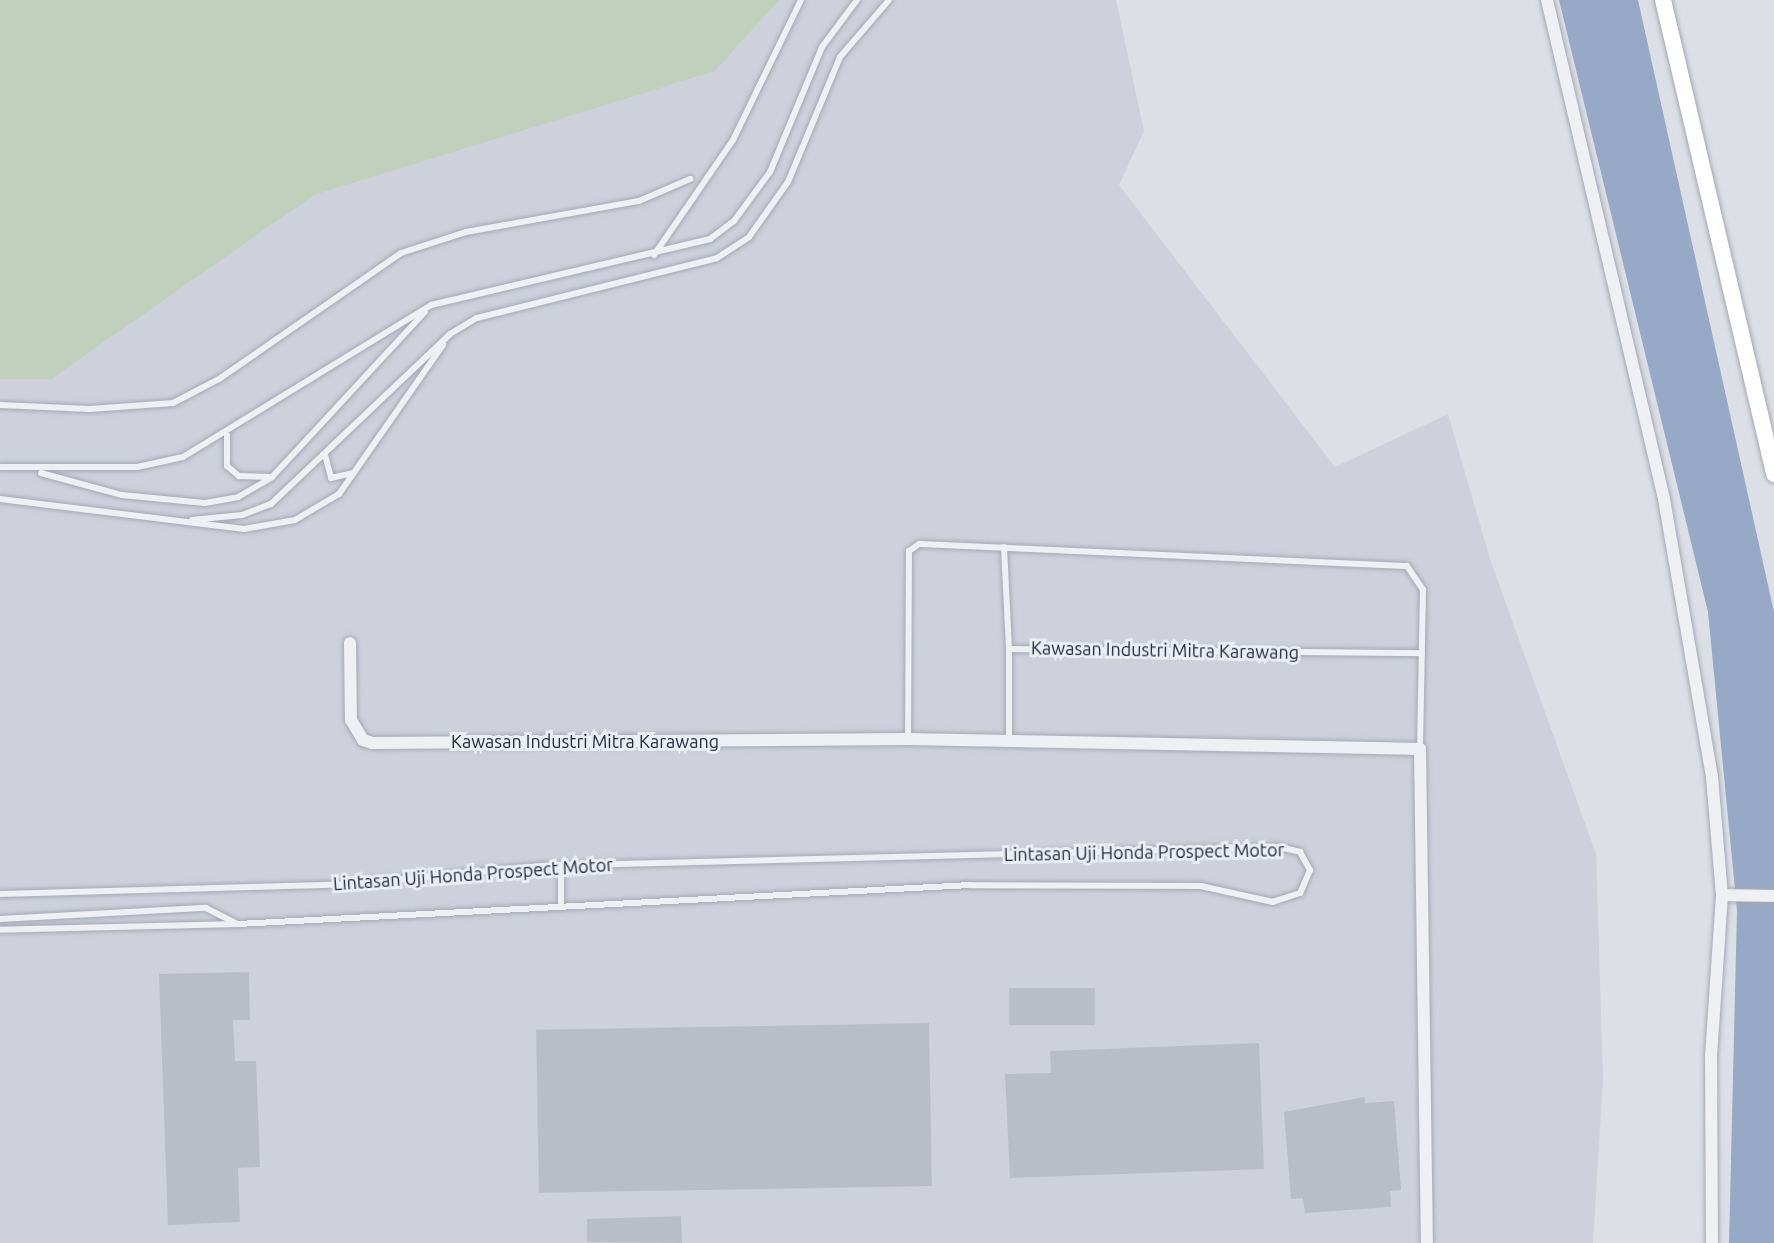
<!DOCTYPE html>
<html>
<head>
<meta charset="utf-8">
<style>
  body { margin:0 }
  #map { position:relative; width:1774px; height:1243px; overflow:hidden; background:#dcdfe6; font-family:Ubuntu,sans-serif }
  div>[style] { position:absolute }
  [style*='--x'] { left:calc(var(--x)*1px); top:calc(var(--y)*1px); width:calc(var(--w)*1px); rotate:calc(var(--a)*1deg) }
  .built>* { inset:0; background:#ced1db }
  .green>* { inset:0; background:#c0d0bd }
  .water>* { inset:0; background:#96a9c6 }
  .building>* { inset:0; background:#b9bdc8; transform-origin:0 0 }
  .roads { filter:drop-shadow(0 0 2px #a5a9b3) drop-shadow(0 0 2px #a5a9b3) }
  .lane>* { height:6px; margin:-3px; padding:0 3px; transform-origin:3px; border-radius:3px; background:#eef0f4 }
  .street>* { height:12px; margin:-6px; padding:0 6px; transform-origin:6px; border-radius:6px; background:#eef0f4 }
  .secondary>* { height:16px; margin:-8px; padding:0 8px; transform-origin:8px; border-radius:8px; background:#fff }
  span { translate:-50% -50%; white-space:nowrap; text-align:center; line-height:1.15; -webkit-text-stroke:6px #ebeef4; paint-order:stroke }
  .street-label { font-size:18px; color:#262c3c }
</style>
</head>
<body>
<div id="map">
  <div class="built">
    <i style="clip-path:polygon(0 0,1116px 0,1144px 131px,1119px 185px,1335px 467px,1448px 414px,1490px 559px,1596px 854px,1603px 1078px,1593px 1243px,0 1243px)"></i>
  </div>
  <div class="green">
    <i style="clip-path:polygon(0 0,779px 0,715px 71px,314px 195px,51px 379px,0 379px)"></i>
  </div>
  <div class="water">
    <i style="clip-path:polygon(1559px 0,1638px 0,1774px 612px,1774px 1243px,1729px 1243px,1737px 910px,1708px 612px)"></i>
  </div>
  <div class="building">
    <i style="clip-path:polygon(249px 972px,250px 1020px,233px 1020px,235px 1061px,256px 1061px,260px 1167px,238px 1168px,240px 1222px,168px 1225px,159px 974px)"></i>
    <i style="left:1095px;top:988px;width:37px;height:86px;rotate:90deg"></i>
    <i style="left:929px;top:1023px;width:163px;height:393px;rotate:89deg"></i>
    <i style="clip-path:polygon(1259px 1043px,1264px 1169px,1010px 1178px,1005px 1074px,1051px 1073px,1050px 1051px)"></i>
    <i style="clip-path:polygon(1365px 1097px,1365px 1103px,1394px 1101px,1401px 1190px,1390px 1191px,1391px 1207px,1305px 1213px,1303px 1198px,1291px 1199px,1284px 1112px)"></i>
    <i style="clip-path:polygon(681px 1216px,682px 1243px,587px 1242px,587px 1219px)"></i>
  </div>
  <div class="roads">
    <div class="lane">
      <i style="--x:654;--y:255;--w:140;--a:-55.5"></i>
      <i style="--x:733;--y:140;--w:156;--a:-64.1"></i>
      <i style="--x:0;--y:405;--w:90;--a:2.5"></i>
      <i style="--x:90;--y:409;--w:83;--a:-4.1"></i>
      <i style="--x:173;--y:403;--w:52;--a:-27.6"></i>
      <i style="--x:219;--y:379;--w:221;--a:-34.7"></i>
      <i style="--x:401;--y:253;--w:68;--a:-17.9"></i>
      <i style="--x:466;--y:232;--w:176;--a:-10.2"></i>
      <i style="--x:639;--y:201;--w:56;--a:-23.3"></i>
      <i style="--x:227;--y:435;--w:31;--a:90"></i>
      <i style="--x:227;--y:466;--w:16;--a:40"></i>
      <i style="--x:239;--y:476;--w:31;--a:2"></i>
      <i style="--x:325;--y:455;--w:24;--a:75"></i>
      <i style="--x:331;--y:478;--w:23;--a:-13"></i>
      <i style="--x:0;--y:467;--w:137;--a:0"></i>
      <i style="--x:137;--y:467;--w:47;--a:-12.3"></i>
      <i style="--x:183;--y:457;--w:291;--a:-31.5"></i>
      <i style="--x:431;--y:305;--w:287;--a:-13.3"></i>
      <i style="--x:710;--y:239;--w:30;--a:-37"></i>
      <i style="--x:734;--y:221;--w:61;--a:-53.7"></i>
      <i style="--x:770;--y:172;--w:135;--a:-67.4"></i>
      <i style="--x:822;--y:47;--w:59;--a:-53.3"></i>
      <i style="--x:41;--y:473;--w:84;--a:15.2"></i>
      <i style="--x:122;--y:495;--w:83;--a:5.5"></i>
      <i style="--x:205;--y:503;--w:34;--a:-10"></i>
      <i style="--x:238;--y:497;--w:39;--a:-30"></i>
      <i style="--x:272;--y:477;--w:225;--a:-47.2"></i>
      <i style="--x:0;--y:499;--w:246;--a:7"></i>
      <i style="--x:244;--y:529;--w:52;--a:-10"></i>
      <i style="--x:295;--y:520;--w:51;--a:-30.6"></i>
      <i style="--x:339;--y:494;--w:182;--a:-55.1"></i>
      <i style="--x:192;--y:520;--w:50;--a:-5.7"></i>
      <i style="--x:242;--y:515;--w:31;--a:-21"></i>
      <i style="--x:271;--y:504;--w:247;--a:-43.5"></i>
      <i style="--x:450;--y:334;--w:31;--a:-31"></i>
      <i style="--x:477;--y:318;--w:247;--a:-14"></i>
      <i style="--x:717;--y:258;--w:38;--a:-33"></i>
      <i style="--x:749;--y:237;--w:67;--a:-54.7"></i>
      <i style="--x:788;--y:182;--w:135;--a:-67.4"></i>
      <i style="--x:840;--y:57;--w:75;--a:-49.3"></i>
      <i style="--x:1004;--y:547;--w:102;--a:87.2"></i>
      <i style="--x:1009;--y:649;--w:413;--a:0.6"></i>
      <i style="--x:908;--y:739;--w:188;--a:-89.7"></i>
      <i style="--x:909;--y:551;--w:12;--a:-35"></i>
      <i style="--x:919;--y:544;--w:488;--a:2.6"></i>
      <i style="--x:1407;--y:566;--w:29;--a:56"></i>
      <i style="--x:1423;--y:590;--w:159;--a:91.1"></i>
      <i style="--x:1009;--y:740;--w:91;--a:-90"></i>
      <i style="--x:561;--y:865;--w:38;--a:90"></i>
      <i style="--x:0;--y:894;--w:350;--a:-1.6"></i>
      <i style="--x:350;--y:884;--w:192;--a:-5.4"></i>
      <i style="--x:541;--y:866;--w:738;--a:-1.47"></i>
      <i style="--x:1279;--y:847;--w:22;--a:13"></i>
      <i style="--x:1300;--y:852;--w:21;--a:61"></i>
      <i style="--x:1310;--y:870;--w:25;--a:113"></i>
      <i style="--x:1300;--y:893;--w:28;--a:162"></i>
      <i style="--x:1273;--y:902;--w:74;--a:-167.5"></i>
      <i style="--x:1201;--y:886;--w:231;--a:-179.8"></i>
      <i style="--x:970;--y:885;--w:733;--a:176.95"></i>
      <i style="--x:238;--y:924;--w:238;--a:178.6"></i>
      <i style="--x:0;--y:919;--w:206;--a:-3.1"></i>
      <i style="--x:206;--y:908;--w:34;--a:27"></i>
    </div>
    <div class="street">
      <i style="--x:1547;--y:0;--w:513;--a:76.8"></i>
      <i style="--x:1664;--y:499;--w:282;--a:80.2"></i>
      <i style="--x:1712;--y:777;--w:118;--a:85.2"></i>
      <i style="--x:1722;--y:895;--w:162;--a:93.9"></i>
      <i style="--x:1711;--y:1057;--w:186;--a:89.7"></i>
      <i style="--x:350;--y:643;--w:77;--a:89.3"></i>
      <i style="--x:351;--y:720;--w:23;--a:59"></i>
      <i style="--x:363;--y:740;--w:9;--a:18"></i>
      <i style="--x:372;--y:743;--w:536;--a:-0.43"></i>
      <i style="--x:908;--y:739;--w:512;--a:1.12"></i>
      <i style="--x:1420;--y:749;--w:494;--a:89.2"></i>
      <i style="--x:1722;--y:895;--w:52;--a:1.1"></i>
    </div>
    <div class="secondary">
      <i style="--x:1663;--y:0;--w:487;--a:76.8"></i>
    </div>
  </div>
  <div class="street-label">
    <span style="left:1165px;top:650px;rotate:1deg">Kawasan Industri Mitra Karawang</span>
    <span style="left:585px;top:741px">Kawasan Industri Mitra Karawang</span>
    <span style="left:1144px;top:852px;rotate:-1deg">Lintasan Uji Honda Prospect Motor</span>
    <span style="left:473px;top:874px;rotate:-4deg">Lintasan Uji Honda Prospect Motor</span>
  </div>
</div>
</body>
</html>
